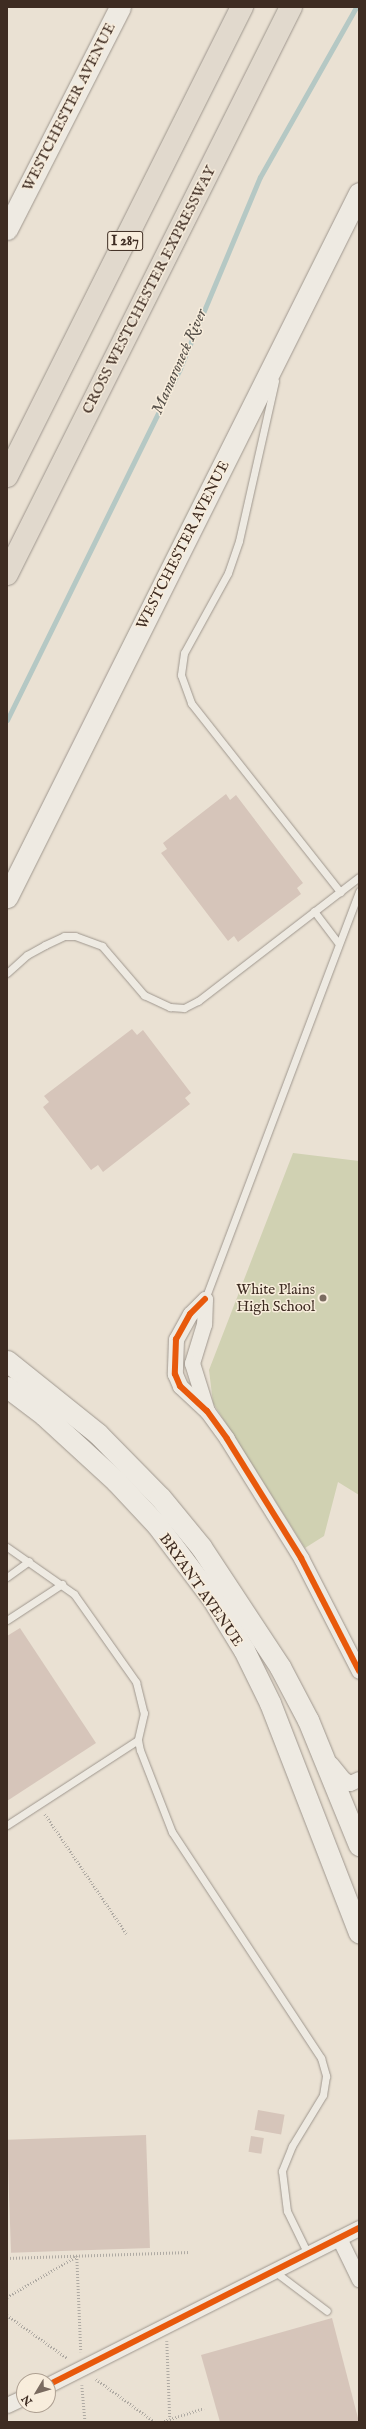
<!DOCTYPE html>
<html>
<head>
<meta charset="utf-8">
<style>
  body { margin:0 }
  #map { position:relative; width:366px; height:2429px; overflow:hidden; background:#eae1d3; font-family:"IM FELL English",serif }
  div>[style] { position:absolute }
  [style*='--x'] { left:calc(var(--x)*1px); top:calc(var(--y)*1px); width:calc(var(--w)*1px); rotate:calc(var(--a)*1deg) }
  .green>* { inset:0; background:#d0d1b2 }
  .stream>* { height:5px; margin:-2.5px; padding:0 2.5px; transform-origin:2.5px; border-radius:2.5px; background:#b5c8c4 }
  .building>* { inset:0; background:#d6c5ba; transform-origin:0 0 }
  .path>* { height:2.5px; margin-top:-1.25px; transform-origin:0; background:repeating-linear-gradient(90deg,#afaaa3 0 1px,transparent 0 3px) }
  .roads { filter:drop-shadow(0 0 1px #9f978e) drop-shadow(0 0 1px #9f978e) }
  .service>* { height:7px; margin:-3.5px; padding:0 3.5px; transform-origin:3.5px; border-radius:3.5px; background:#eeeae2 }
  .minor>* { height:15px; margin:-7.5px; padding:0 7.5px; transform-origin:7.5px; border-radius:7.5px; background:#eeeae2 }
  .secondary>* { height:21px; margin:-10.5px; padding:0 10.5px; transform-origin:10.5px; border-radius:10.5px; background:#eeeae2 }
  .motorway>* { height:22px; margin:-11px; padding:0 11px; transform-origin:11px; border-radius:11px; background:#e1d9cd }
  .cycleway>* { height:6px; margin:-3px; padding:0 3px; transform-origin:3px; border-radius:3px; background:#e8590c }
  .dots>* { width:11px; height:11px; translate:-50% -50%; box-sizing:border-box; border:2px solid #f8eddc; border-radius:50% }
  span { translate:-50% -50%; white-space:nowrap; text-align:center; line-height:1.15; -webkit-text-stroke:3px #f8eddc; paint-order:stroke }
  .shield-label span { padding:1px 3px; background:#f8eddc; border:1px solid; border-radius:3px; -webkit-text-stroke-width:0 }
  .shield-label { font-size:14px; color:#3e2c22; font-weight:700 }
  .street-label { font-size:15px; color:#3e2c22 }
  .poi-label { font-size:15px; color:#3e2c22 }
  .right { translate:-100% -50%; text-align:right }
  .water-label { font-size:16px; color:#565049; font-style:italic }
  .frame { position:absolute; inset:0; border:8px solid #3e2c22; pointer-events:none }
  .north { position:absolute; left:16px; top:2373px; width:40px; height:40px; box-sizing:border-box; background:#f8eddc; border:1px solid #aea092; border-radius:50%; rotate:232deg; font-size:11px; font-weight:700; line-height:16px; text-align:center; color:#3e2c22 }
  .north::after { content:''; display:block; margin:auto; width:14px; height:18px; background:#7a6b60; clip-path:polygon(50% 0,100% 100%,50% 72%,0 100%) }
</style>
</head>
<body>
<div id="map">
  <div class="green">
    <i style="clip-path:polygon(293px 1153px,359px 1161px,359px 1495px,338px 1482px,324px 1536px,305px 1548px,213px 1403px,209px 1370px)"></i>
  </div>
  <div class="stream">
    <i style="--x:7;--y:720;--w:392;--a:-63.8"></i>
    <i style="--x:180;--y:368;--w:207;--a:-67.3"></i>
    <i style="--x:260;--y:177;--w:195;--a:-60.5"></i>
  </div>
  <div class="building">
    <i style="clip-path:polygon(226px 794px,230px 800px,236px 795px,303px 883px,297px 888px,301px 894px,238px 942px,234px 936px,228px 941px,161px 853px,167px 849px,163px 843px)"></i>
    <i style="clip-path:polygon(132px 1029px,137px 1035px,143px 1030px,191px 1093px,185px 1098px,190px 1104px,103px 1172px,98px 1165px,91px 1170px,43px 1107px,49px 1102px,44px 1096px)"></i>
    <i style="clip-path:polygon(20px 1628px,96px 1743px,7px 1801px,7px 1636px)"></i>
    <i style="left:258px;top:2110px;width:27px;height:20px;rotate:10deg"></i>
    <i style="left:146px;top:2135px;width:113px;height:139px;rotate:88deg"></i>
    <i style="left:251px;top:2136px;width:13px;height:16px;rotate:9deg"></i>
    <i style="clip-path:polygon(332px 2318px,359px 2422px,220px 2422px,201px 2355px)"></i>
  </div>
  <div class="path">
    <i style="--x:45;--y:1814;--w:145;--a:55.7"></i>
    <i style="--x:7;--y:2258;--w:183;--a:-1.9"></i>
    <i style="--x:7;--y:2297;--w:81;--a:-30.4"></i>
    <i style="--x:77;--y:2256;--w:96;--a:87.6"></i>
    <i style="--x:7;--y:2315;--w:74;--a:35.6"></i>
    <i style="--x:167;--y:2341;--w:78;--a:87.8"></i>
    <i style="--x:96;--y:2379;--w:73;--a:36.1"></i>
    <i style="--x:82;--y:2385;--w:37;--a:85"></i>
    <i style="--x:161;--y:2422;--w:45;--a:-18"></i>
  </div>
  <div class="roads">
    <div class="service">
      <i style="--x:275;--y:381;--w:164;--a:102.7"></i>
      <i style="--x:239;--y:541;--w:34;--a:109"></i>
      <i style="--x:228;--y:573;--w:91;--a:118.8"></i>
      <i style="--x:184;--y:653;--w:22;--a:98"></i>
      <i style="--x:181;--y:675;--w:30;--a:70"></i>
      <i style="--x:191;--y:703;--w:241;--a:51.7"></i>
      <i style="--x:314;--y:911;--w:41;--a:52.9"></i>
      <i style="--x:7;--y:973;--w:27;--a:-42"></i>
      <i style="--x:27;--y:955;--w:21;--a:-29"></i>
      <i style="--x:45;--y:945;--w:21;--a:-25"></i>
      <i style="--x:64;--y:936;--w:11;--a:0"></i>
      <i style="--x:75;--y:936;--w:29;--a:20"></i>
      <i style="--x:102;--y:946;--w:65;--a:49.4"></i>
      <i style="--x:144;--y:995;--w:29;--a:25"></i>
      <i style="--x:170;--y:1007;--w:14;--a:4"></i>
      <i style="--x:184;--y:1008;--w:16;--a:-27"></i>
      <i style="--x:198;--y:1001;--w:203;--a:-37.6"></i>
      <i style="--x:205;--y:1299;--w:436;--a:-69.3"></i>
      <i style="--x:7;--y:1547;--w:82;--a:35"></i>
      <i style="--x:74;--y:1594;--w:108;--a:54.8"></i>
      <i style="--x:136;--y:1682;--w:32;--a:76"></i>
      <i style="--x:144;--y:1713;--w:28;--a:103"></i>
      <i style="--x:138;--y:1740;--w:10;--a:79"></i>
      <i style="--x:140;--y:1750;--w:88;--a:68.7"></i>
      <i style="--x:172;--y:1832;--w:271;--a:56.6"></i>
      <i style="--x:321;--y:2058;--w:19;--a:74"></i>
      <i style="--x:326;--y:2076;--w:19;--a:99"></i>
      <i style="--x:323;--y:2095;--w:60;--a:121.3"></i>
      <i style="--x:292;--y:2146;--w:27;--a:112"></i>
      <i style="--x:282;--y:2171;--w:40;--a:82.9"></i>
      <i style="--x:287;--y:2211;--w:48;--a:64"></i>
      <i style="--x:7;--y:1577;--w:27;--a:-36"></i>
      <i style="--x:7;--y:1620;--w:66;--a:-33.2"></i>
      <i style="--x:7;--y:1825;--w:156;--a:-33"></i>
      <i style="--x:274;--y:2271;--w:66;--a:37"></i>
    </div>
    <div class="minor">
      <i style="--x:205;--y:1299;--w:21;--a:135"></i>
      <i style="--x:190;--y:1314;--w:29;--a:119"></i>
      <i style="--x:176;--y:1339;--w:35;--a:92"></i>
      <i style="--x:175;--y:1374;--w:13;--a:67"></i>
      <i style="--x:180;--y:1386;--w:37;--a:43"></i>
      <i style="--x:207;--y:1411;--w:34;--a:54"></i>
      <i style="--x:227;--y:1439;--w:140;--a:58.1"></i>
      <i style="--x:301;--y:1558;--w:127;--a:62.8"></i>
      <i style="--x:205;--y:1299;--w:25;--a:92"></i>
      <i style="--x:204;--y:1324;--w:41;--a:107.1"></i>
      <i style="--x:192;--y:1363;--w:50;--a:72.6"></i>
      <i style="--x:331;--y:1764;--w:19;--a:51"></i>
      <i style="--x:343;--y:1779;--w:8;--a:30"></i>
      <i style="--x:350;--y:1783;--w:10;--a:-24"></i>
      <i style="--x:339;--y:2238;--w:46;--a:64"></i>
      <i style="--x:48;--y:2385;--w:348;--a:-26.8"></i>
      <i style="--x:7;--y:2405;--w:19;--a:-25"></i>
    </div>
    <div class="secondary">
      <i style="--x:7;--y:229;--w:249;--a:-63"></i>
      <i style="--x:7;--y:897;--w:787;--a:-63.43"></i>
      <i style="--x:7;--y:1361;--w:117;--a:38.7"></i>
      <i style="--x:98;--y:1434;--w:88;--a:45.5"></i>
      <i style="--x:160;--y:1497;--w:65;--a:50.6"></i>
      <i style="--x:201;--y:1547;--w:144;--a:56.6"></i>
      <i style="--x:280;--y:1667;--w:60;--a:62.2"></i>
      <i style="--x:308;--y:1720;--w:135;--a:67.8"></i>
      <i style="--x:7;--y:1387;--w:46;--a:37.1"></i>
      <i style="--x:44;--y:1415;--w:98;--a:42.5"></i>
      <i style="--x:116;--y:1481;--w:60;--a:47"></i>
      <i style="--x:157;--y:1525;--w:91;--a:53"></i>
      <i style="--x:212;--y:1598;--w:61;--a:58.4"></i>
      <i style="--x:244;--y:1650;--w:59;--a:63.9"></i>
      <i style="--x:270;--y:1703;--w:246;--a:68.8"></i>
    </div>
    <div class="motorway">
      <i style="--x:7;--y:476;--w:525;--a:-63.39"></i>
      <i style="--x:7;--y:574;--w:634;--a:-63.39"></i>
    </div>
  </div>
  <div class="cycleway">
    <i style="--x:205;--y:1299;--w:21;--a:135"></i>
    <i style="--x:190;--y:1314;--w:29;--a:119"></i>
    <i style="--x:176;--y:1339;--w:35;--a:92"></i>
    <i style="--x:175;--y:1374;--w:13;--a:67"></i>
    <i style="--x:180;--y:1386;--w:37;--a:43"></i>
    <i style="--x:207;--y:1411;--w:34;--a:54"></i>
    <i style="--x:227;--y:1439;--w:140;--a:58.1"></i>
    <i style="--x:301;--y:1558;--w:127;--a:62.8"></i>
    <i style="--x:48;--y:2385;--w:348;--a:-26.8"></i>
  </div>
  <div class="dots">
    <i style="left:323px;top:1298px;background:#7a6b60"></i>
  </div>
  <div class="shield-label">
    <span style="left:125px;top:241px">I 287</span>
  </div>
  <div class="street-label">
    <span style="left:69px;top:107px;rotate:-63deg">WESTCHESTER AVENUE</span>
    <span style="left:149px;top:290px;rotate:-63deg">CROSS WESTCHESTER EXPRESSWAY</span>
    <span style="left:183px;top:545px;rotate:-63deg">WESTCHESTER AVENUE</span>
    <span style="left:201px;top:1590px;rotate:55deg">BRYANT AVENUE</span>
  </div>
  <div class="poi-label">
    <span class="right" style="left:315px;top:1298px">White Plains<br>High School</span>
  </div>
  <div class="water-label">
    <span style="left:180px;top:362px;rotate:-66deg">Mamaroneck River</span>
  </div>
  <div class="frame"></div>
  <div class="north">N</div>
</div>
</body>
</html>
